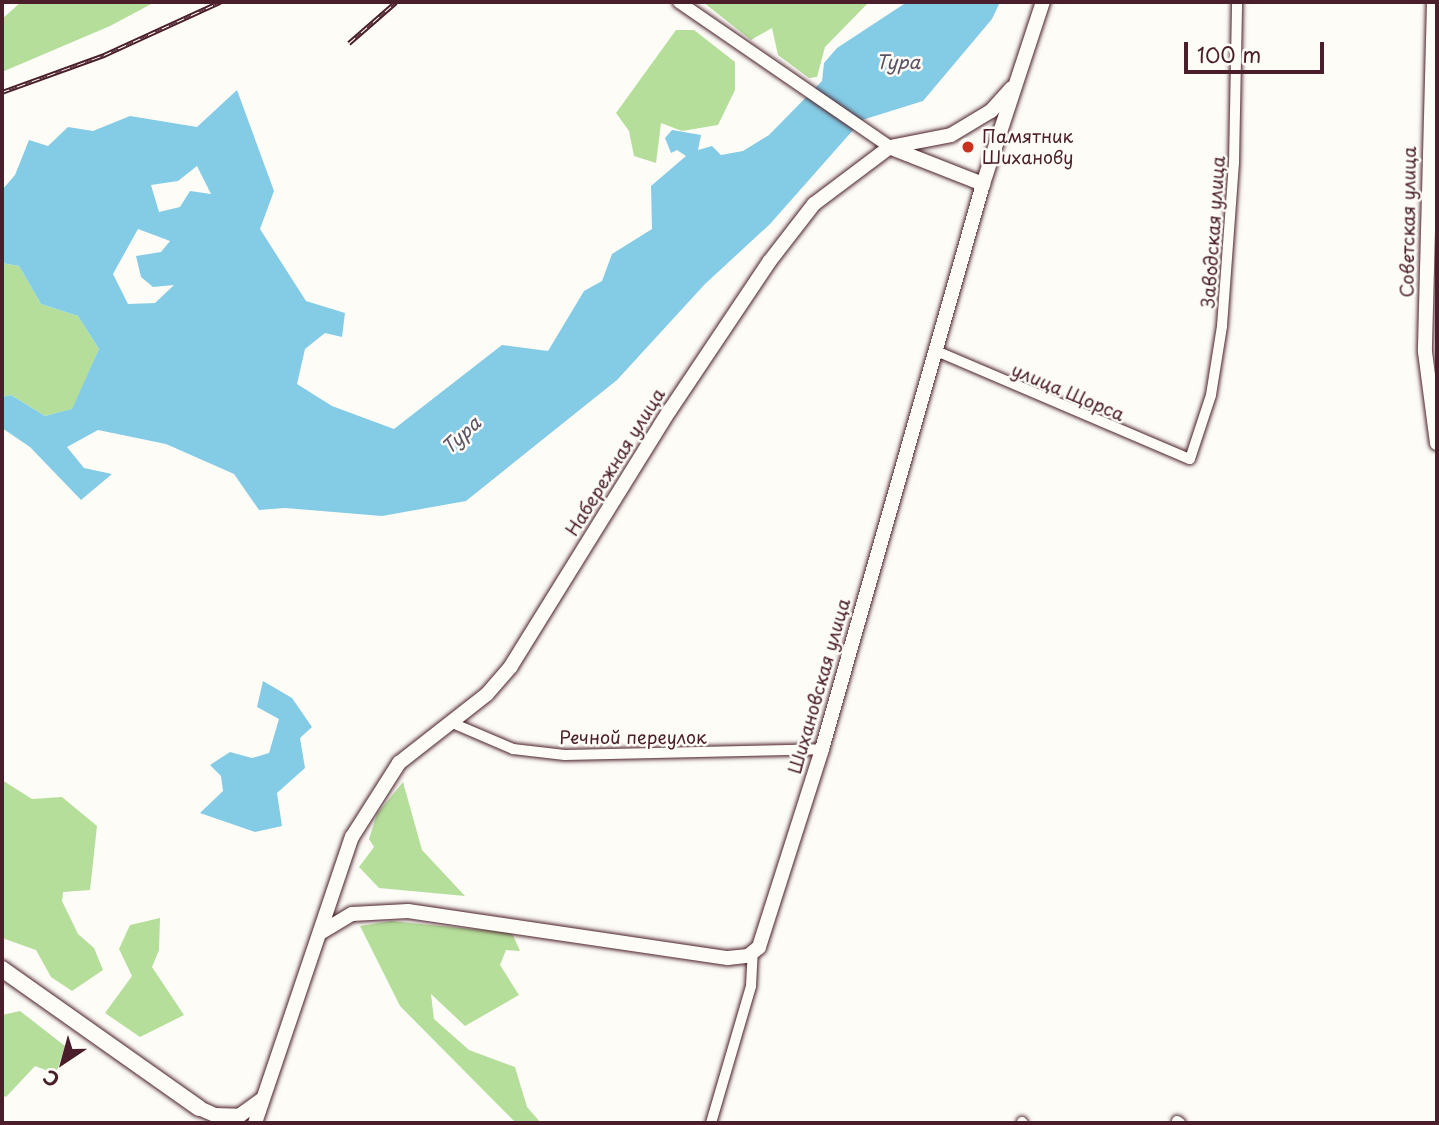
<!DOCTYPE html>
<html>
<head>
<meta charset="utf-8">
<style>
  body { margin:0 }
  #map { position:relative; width:1439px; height:1125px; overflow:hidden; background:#fdfcf7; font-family:"Playpen Sans",sans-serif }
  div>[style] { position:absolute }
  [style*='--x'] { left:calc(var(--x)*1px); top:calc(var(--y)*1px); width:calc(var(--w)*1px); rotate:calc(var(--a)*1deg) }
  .green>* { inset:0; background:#b5de9b }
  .water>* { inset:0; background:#84cce5 }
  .roads { filter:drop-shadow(0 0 2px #4a1f2b) drop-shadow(0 0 2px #4a1f2b) }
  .minor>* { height:10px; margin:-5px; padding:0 5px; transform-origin:5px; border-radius:5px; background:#fdfcf7 }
  .tertiary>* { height:12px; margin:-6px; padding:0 6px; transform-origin:6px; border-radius:6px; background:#fdfcf7 }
  .secondary>* { height:14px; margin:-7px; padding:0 7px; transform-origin:7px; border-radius:7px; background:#fdfcf7 }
  .primary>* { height:16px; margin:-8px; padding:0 8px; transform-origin:8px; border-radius:8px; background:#fdfcf7 }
  .rail>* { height:5px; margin-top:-2.5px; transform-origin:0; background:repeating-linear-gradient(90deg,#fdfcf7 0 8px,#4a1f2b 0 16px); box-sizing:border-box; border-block:2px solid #4a1f2b }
  .dots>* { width:19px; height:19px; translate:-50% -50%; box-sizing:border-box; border:4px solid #fdfcf7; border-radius:50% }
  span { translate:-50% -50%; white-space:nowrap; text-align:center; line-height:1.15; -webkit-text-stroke:5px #fdfcf7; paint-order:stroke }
  .poi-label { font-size:18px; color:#4a1f2b }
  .left { translate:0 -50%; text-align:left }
  .street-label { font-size:18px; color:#4a1f2b }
  .water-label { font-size:19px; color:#5b5363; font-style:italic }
  .frame { position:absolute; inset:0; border:4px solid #4a1f2b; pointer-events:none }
  .north { position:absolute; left:28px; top:1027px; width:70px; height:70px; -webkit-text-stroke:5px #fdfcf7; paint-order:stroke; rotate:216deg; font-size:19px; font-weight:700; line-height:28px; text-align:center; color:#4a1f2b }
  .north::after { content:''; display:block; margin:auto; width:24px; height:32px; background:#4a1f2b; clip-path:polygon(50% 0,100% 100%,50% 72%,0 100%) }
  .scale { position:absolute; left:1184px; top:42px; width:140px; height:32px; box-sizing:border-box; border:4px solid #4a1f2b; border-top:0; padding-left:9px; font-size:21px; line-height:24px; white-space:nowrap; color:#4a1f2b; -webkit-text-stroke:5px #fdfcf7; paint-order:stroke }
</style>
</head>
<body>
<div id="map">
  <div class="green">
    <i style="clip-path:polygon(21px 2px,155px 2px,110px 26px,2px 72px,2px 19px)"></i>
    <i style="clip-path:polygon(703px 2px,869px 2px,825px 47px,817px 77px,809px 78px,778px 55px,772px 28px,751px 40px)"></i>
    <i style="clip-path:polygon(676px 30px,694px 30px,735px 62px,735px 90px,718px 125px,682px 131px,661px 123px,656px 163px,634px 156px,629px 131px,616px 113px)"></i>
    <i style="clip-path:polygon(2px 263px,19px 266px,41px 304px,78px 316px,99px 349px,73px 409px,45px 416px,11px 395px,2px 397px)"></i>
    <i style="clip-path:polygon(2px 780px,32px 799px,62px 797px,97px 826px,90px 890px,63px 892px,62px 901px,78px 934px,94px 948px,103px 970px,72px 991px,51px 977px,36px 950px,2px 938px)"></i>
    <i style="clip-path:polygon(403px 782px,422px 850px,465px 896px,379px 888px,359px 867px,374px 847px,369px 839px,377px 814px)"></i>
    <i style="clip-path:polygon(160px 918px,159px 950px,152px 967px,184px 1015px,140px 1037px,105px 1013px,132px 976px,119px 949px,130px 925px)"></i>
    <i style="clip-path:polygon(391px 921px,512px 933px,520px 951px,506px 950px,500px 965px,519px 995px,465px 1026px,431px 994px,434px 1019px,469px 1050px,515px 1067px,527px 1107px,541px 1123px,516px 1123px,400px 1006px,360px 926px)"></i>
    <i style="clip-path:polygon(20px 1011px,65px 1046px,56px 1074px,35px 1066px,6px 1097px,2px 1095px,2px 1015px)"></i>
  </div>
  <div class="water">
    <i style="clip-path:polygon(evenodd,907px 2px,1000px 2px,992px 19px,923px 101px,862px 120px,770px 224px,705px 284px,617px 380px,466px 501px,382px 516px,285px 508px,259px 510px,234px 474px,166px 444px,98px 430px,67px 447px,84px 468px,112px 474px,81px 500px,30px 447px,2px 428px,2px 397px,11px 395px,45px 416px,72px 409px,99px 349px,78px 316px,41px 304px,19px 266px,2px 263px,2px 190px,15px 175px,29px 140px,48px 146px,68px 127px,93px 131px,130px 116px,197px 127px,237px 90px,274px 191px,260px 229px,306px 301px,345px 313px,342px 337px,325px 333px,305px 349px,297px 384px,332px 406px,394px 429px,502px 345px,548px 351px,584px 291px,602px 281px,612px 254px,652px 229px,651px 186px,686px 156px,677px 150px,671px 153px,665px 138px,672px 130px,701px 135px,698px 150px,712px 146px,721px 155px,743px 151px,769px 135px,822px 81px,824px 63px,837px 48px,907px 2px,197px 166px,211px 194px,190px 191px,180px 207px,159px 212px,151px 185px,178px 181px,197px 166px,907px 2px,138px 229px,170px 241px,161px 252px,136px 256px,141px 277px,153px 287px,174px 285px,155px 303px,128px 304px,113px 274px,138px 229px)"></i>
    <i style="clip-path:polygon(263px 681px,292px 698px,312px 727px,300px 738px,305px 768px,277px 793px,282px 826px,255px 832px,200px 813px,223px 791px,221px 776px,210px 765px,230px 752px,252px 758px,269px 753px,279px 719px,257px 707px)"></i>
  </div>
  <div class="roads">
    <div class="minor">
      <i style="--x:934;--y:350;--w:278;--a:23.1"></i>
      <i style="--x:1190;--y:459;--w:67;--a:-71.8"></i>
      <i style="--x:1211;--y:395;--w:70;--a:-80.9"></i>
      <i style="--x:1222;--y:326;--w:163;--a:-85.8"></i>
      <i style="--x:1234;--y:163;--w:161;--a:-88.9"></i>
      <i style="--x:450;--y:722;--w:69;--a:23.2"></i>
      <i style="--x:513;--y:749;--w:52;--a:6.6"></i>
      <i style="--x:565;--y:755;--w:257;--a:-1.3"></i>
      <i style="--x:1177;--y:1121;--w:4;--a:34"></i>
      <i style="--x:1022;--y:1122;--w:1;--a:45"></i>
      <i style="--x:711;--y:1123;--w:143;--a:-73.7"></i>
      <i style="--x:751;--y:986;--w:33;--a:-87"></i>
    </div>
    <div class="tertiary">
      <i style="--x:679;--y:2;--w:256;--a:34.5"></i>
    </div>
    <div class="secondary">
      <i style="--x:1434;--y:2;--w:350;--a:91.5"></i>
      <i style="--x:1425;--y:352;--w:92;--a:82.5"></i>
      <i style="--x:894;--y:149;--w:96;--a:21.5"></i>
      <i style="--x:320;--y:933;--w:37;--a:-31"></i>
      <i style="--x:352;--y:914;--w:56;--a:-3.1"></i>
      <i style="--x:408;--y:911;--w:323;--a:8.4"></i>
      <i style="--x:728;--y:958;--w:20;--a:-6"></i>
      <i style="--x:748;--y:956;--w:14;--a:-39"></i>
      <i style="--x:759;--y:947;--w:208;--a:-72.3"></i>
      <i style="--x:822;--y:749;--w:587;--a:-74.09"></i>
      <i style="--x:983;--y:184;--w:192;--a:-71.8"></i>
      <i style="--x:199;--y:1108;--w:17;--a:24"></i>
      <i style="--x:215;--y:1115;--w:24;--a:2"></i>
      <i style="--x:239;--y:1116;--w:27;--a:-36"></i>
      <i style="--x:255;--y:1123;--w:302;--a:-71.3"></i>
      <i style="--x:352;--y:837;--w:88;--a:-57.6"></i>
      <i style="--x:399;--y:763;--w:112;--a:-38.1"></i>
      <i style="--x:487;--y:694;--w:37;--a:-49"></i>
      <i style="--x:511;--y:666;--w:301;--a:-58.2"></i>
      <i style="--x:670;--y:410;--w:178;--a:-56.2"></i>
      <i style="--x:769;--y:262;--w:73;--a:-52.2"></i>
      <i style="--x:814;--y:204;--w:95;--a:-36.9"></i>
      <i style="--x:890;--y:147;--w:62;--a:-11.1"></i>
      <i style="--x:951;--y:135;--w:47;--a:-31"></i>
      <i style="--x:991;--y:111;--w:31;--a:-48"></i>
    </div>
    <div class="primary">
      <i style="--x:2;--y:969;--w:241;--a:35.2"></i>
    </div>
  </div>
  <div class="rail">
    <i style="--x:349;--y:43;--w:62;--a:-41.1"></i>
    <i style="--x:2;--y:92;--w:109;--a:-19.9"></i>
    <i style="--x:104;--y:55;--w:128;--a:-24.6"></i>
  </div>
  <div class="dots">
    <i style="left:968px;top:147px;background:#c8321e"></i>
  </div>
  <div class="poi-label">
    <span class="left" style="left:982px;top:147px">Памятник<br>Шиханову</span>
  </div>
  <div class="street-label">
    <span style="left:1408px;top:222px;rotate:-89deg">Советская улица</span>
    <span style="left:1213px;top:232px;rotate:-86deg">Заводская улица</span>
    <span style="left:1068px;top:392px;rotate:23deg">улица Щорса</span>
    <span style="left:615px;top:462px;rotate:-58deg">Набережная улица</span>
    <span style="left:819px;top:686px;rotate:-74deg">Шихановская улица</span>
    <span style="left:633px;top:737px">Речной переулок</span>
  </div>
  <div class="water-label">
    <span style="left:898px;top:62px">Тура</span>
    <span style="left:461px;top:435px;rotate:-43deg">Тура</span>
  </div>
  <div class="frame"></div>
  <div class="north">С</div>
  <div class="scale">100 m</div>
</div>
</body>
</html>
